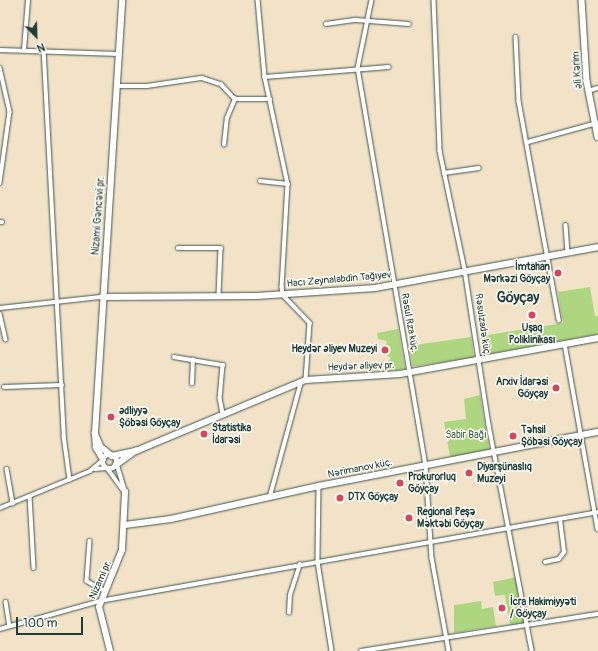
<!DOCTYPE html>
<html>
<head>
<meta charset="utf-8">
<style>
  body { margin:0 }
  #map { position:relative; width:598px; height:651px; overflow:hidden; background:#f2e3c8; font-family:Pangolin,sans-serif }
  div>[style] { position:absolute }
  [style*='--x'] { left:calc(var(--x)*1px); top:calc(var(--y)*1px); width:calc(var(--w)*1px); rotate:calc(var(--a)*1deg) }
  .green>* { inset:0; background:#aed681; transform-origin:0 0 }
  .roads { filter:drop-shadow(0 0 1px #3f564a) drop-shadow(0 0 1px #3f564a) }
  .street>* { height:3.5px; margin:-1.75px; padding:0 1.75px; transform-origin:1.75px; border-radius:1.75px; background:#fff }
  .secondary>* { height:5.5px; margin:-2.75px; padding:0 2.75px; transform-origin:2.75px; border-radius:2.75px; background:#fff }
  .secondary>.ring { margin:-2.75px; padding:0; box-sizing:content-box; background:none; border:5.5px solid #fff; border-radius:50% }
  .dots>* { width:11px; height:11px; translate:-50% -50%; box-sizing:border-box; border:2px solid #fdfcf7; border-radius:50% }
  span { translate:-50% -50%; white-space:nowrap; text-align:center; line-height:1.15; -webkit-text-stroke:3px #fdfcf7; paint-order:stroke }
  .street-label { font-size:10px; color:#1f3d34 }
  .poi-label { font-size:10px; color:#1f3d34; font-weight:700 }
  .right { translate:-100% -50%; text-align:right }
  .left { translate:0 -50%; text-align:left }
  .park-label { font-size:10px; color:#436347 }
  .district-label { font-size:14px; color:#1f3d34; font-weight:700 }
  .north { position:absolute; left:16px; top:16px; width:40px; height:40px; -webkit-text-stroke:3px #fdfcf7; paint-order:stroke; rotate:157deg; font-size:11px; font-weight:700; line-height:16px; text-align:center; color:#1f3d34 }
  .north::after { content:''; display:block; margin:auto; width:14px; height:18px; background:#1f3d34; clip-path:polygon(50% 0,100% 100%,50% 72%,0 100%) }
  .scale { position:absolute; left:16px; top:617px; width:67px; height:18px; box-sizing:border-box; border:2px solid #1f3d34; border-top:0; padding-left:5px; font-size:12px; line-height:14px; white-space:nowrap; color:#1f3d34; -webkit-text-stroke:3px #fdfcf7; paint-order:stroke }
</style>
</head>
<body>
<div id="map">
  <div class="green">
    <i style="clip-path:polygon(590px 287px,595px 316px,598px 316px,598px 334px,483px 355px,481px 336px,563px 323px,558px 292px)"></i>
    <i style="clip-path:polygon(398px 329px,405px 369px,386px 371px,385px 365px,391px 358px,385px 354px,389px 350px,385px 347px,387px 341px,378px 339px,377px 333px)"></i>
    <i style="left:471px;top:337px;width:21px;height:62px;rotate:82deg"></i>
    <i style="clip-path:polygon(480px 395px,489px 450px,450px 457px,444px 422px,466px 419px,464px 399px)"></i>
    <i style="clip-path:polygon(517px 577px,525px 623px,510px 625px,505px 595px,495px 596px,493px 582px)"></i>
    <i style="clip-path:polygon(481px 601px,482px 609px,493px 607px,496px 626px,454px 633px,454px 605px)"></i>
  </div>
  <div class="roads">
    <div class="street">
      <i style="--x:258;--y:0;--w:77;--a:84.8"></i>
      <i style="--x:265;--y:77;--w:109;--a:77.9"></i>
      <i style="--x:288;--y:184;--w:103;--a:93.3"></i>
      <i style="--x:282;--y:287;--w:8;--a:83"></i>
      <i style="--x:283;--y:295;--w:39;--a:46"></i>
      <i style="--x:310;--y:323;--w:57;--a:94"></i>
      <i style="--x:372;--y:0;--w:69;--a:101.6"></i>
      <i style="--x:358;--y:68;--w:404;--a:80.3"></i>
      <i style="--x:426;--y:466;--w:92;--a:86.3"></i>
      <i style="--x:432;--y:558;--w:95;--a:79.6"></i>
      <i style="--x:434;--y:0;--w:151;--a:87.7"></i>
      <i style="--x:440;--y:151;--w:122;--a:78.1"></i>
      <i style="--x:465;--y:270;--w:157;--a:81.2"></i>
      <i style="--x:489;--y:425;--w:230;--a:79.2"></i>
      <i style="--x:326;--y:24;--w:30;--a:-8"></i>
      <i style="--x:356;--y:20;--w:53;--a:4.3"></i>
      <i style="--x:516;--y:37;--w:64;--a:87.3"></i>
      <i style="--x:519;--y:101;--w:223;--a:79.6"></i>
      <i style="--x:44;--y:49;--w:388;--a:87"></i>
      <i style="--x:64;--y:436;--w:44;--a:82.2"></i>
      <i style="--x:0;--y:50;--w:118;--a:1.9"></i>
      <i style="--x:24;--y:50;--w:50;--a:-85.4"></i>
      <i style="--x:0;--y:68;--w:45;--a:77.2"></i>
      <i style="--x:10;--y:112;--w:72;--a:98"></i>
      <i style="--x:265;--y:77;--w:124;--a:-4.6"></i>
      <i style="--x:117;--y:86;--w:30;--a:0"></i>
      <i style="--x:147;--y:86;--w:56;--a:-8.3"></i>
      <i style="--x:202;--y:78;--w:20;--a:18"></i>
      <i style="--x:221;--y:84;--w:21;--a:47"></i>
      <i style="--x:235;--y:99;--w:35;--a:0"></i>
      <i style="--x:588;--y:91;--w:10;--a:-17"></i>
      <i style="--x:528;--y:142;--w:72;--a:-15.4"></i>
      <i style="--x:224;--y:145;--w:27;--a:-84"></i>
      <i style="--x:227;--y:118;--w:21;--a:-67"></i>
      <i style="--x:444;--y:173;--w:35;--a:-8"></i>
      <i style="--x:260;--y:181;--w:28;--a:6"></i>
      <i style="--x:0;--y:222;--w:2;--a:0"></i>
      <i style="--x:566;--y:225;--w:27;--a:86"></i>
      <i style="--x:178;--y:248;--w:43;--a:0"></i>
      <i style="--x:221;--y:248;--w:48;--a:92.4"></i>
      <i style="--x:0;--y:308;--w:103;--a:-6.2"></i>
      <i style="--x:0;--y:314;--w:26;--a:77"></i>
      <i style="--x:565;--y:344;--w:188;--a:79.9"></i>
      <i style="--x:174;--y:357;--w:50;--a:9.3"></i>
      <i style="--x:223;--y:365;--w:33;--a:95"></i>
      <i style="--x:220;--y:398;--w:16;--a:79"></i>
      <i style="--x:192;--y:384;--w:24;--a:-88"></i>
      <i style="--x:4;--y:387;--w:58;--a:-2"></i>
      <i style="--x:7;--y:469;--w:35;--a:80"></i>
      <i style="--x:95;--y:469;--w:11;--a:-5"></i>
      <i style="--x:108;--y:469;--w:29;--a:54"></i>
      <i style="--x:125;--y:492;--w:28;--a:-107"></i>
      <i style="--x:319;--y:486;--w:76;--a:90.8"></i>
      <i style="--x:318;--y:562;--w:90;--a:81.1"></i>
      <i style="--x:30;--y:496;--w:72;--a:86.8"></i>
      <i style="--x:270;--y:496;--w:118;--a:-74.8"></i>
      <i style="--x:0;--y:508;--w:97;--a:-22.3"></i>
      <i style="--x:90;--y:471;--w:17;--a:-40"></i>
      <i style="--x:90;--y:541;--w:40;--a:94.3"></i>
      <i style="--x:87;--y:581;--w:21;--a:29"></i>
      <i style="--x:545;--y:562;--w:14;--a:-12"></i>
      <i style="--x:559;--y:559;--w:9;--a:-54"></i>
      <i style="--x:564;--y:552;--w:33;--a:-97"></i>
      <i style="--x:6;--y:602;--w:24;--a:81"></i>
      <i style="--x:289;--y:613;--w:18;--a:-87"></i>
      <i style="--x:290;--y:595;--w:32;--a:-72"></i>
      <i style="--x:0;--y:629;--w:104;--a:-15.6"></i>
      <i style="--x:100;--y:601;--w:506;--a:-10.13"></i>
      <i style="--x:361;--y:651;--w:240;--a:-8.9"></i>
    </div>
    <div class="secondary">
      <i style="--x:582;--y:0;--w:81;--a:86.5"></i>
      <i style="--x:587;--y:81;--w:57;--a:78.9"></i>
      <i style="--x:102;--y:297;--w:155;--a:-0.4"></i>
      <i style="--x:257;--y:296;--w:118;--a:-3.9"></i>
      <i style="--x:375;--y:288;--w:227;--a:-10.4"></i>
      <i style="--x:95;--y:433;--w:434;--a:-86.4"></i>
      <i style="--x:136;--y:451;--w:184;--a:-22.7"></i>
      <i style="--x:306;--y:380;--w:94;--a:-3.7"></i>
      <i style="--x:400;--y:374;--w:201;--a:-10.3"></i>
      <i class="ring" style="left:103px;top:455px;width:8.5px;height:8.5px"></i>
      <i style="--x:103;--y:460;--w:14;--a:-120"></i>
      <i style="--x:96;--y:448;--w:15;--a:-94"></i>
      <i style="--x:95;--y:433;--w:15;--a:67"></i>
      <i style="--x:101;--y:447;--w:14;--a:39"></i>
      <i style="--x:112;--y:456;--w:25;--a:-12"></i>
      <i style="--x:136;--y:451;--w:24;--a:144"></i>
      <i style="--x:125;--y:525;--w:46;--a:-7.4"></i>
      <i style="--x:171;--y:519;--w:152;--a:-12.6"></i>
      <i style="--x:319;--y:486;--w:284;--a:-11"></i>
      <i style="--x:110;--y:651;--w:45;--a:-104"></i>
      <i style="--x:99;--y:607;--w:61;--a:-68"></i>
      <i style="--x:122;--y:550;--w:58;--a:-87"></i>
    </div>
  </div>
  <div class="dots">
    <i style="left:558px;top:273px;background:#d1495b"></i>
    <i style="left:532px;top:315px;background:#d1495b"></i>
    <i style="left:385px;top:350px;background:#d1495b"></i>
    <i style="left:556px;top:388px;background:#d1495b"></i>
    <i style="left:111px;top:417px;background:#d1495b"></i>
    <i style="left:204px;top:434px;background:#d1495b"></i>
    <i style="left:513px;top:436px;background:#d1495b"></i>
    <i style="left:469px;top:473px;background:#d1495b"></i>
    <i style="left:400px;top:483px;background:#d1495b"></i>
    <i style="left:340px;top:498px;background:#d1495b"></i>
    <i style="left:409px;top:518px;background:#d1495b"></i>
    <i style="left:502px;top:608px;background:#d1495b"></i>
  </div>
  <div class="street-label">
    <span style="left:578px;top:70px;rotate:-95deg">Əli Kərim</span>
    <span style="left:99px;top:216px;rotate:-86deg">Nizami Gəncəvi pr.</span>
    <span style="left:339px;top:280px;rotate:-5deg">Hacı Zeynalabdin Tağıyev</span>
    <span style="left:409px;top:323px;rotate:80deg">Rəsul Rza küç.</span>
    <span style="left:482px;top:325px;rotate:82deg">Rəsulzadə küç.</span>
    <span style="left:361px;top:367px;rotate:-2deg">Heydər Əliyev pr.</span>
    <span style="left:360px;top:469px;rotate:-11deg">Nərimanov küç.</span>
    <span style="left:101px;top:580px;rotate:-66deg">Nizami pr.</span>
  </div>
  <div class="poi-label">
    <span class="right" style="left:550px;top:273px">İmtahan<br>Mərkəzi Göyçay</span>
    <span style="left:532px;top:334px">Uşaq<br>Poliklinikası</span>
    <span class="right" style="left:377px;top:350px">Heydər Əliyev Muzeyi</span>
    <span class="right" style="left:548px;top:388px">Arxiv İdarəsi<br>Göyçay</span>
    <span class="left" style="left:119px;top:417px">Ədliyyə<br>Şöbəsi Göyçay</span>
    <span class="left" style="left:212px;top:434px">Statistika<br>İdarəsi</span>
    <span class="left" style="left:521px;top:436px">Təhsil<br>Şöbəsi Göyçay</span>
    <span class="left" style="left:477px;top:473px">Diyarşünaslıq<br>Muzeyi</span>
    <span class="left" style="left:408px;top:483px">Prokurorluq<br>Göyçay</span>
    <span class="left" style="left:348px;top:498px">DTX Göyçay</span>
    <span class="left" style="left:417px;top:518px">Regional Peşə<br>Məktəbi Göyçay</span>
    <span class="left" style="left:510px;top:608px">İcra Hakimiyyəti<br>/ Göyçay</span>
  </div>
  <div class="park-label">
    <span style="left:466px;top:436px">Sabir Bağı</span>
  </div>
  <div class="district-label">
    <span style="left:518px;top:298px">Göyçay</span>
  </div>
  <div class="north">N</div>
  <div class="scale">100 m</div>
</div>
</body>
</html>
